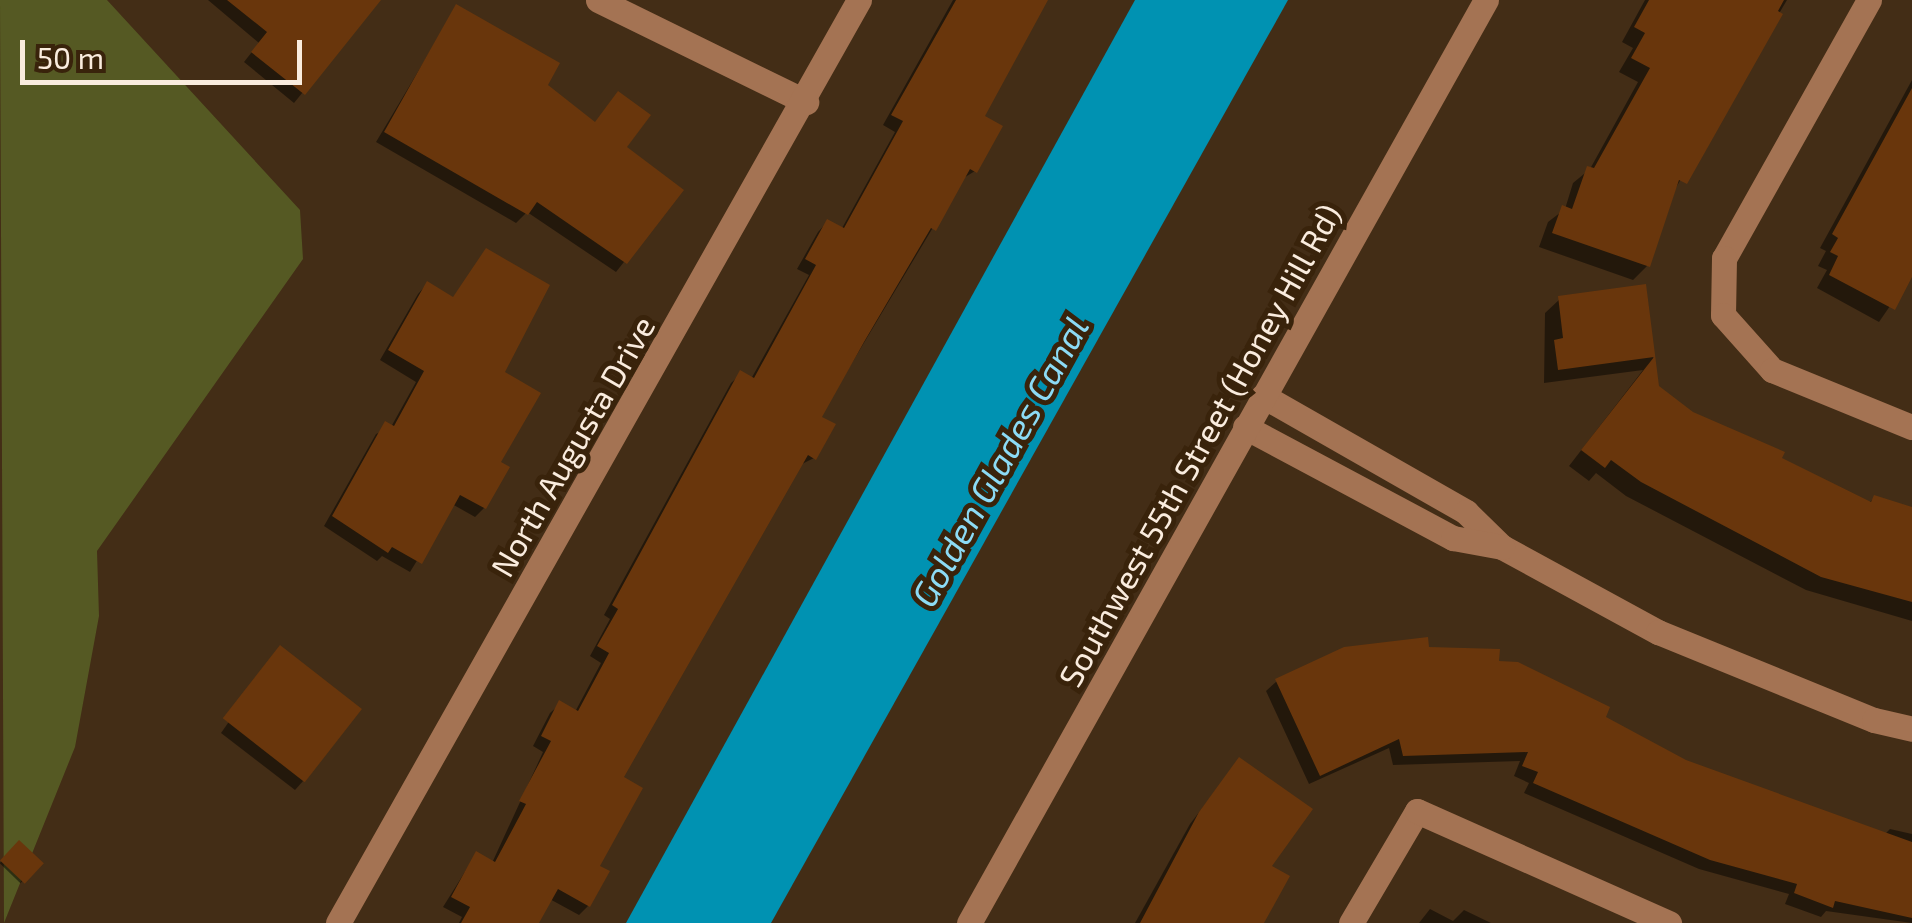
<!DOCTYPE html>
<html>
<head>
<meta charset="utf-8">
<style>
  body { margin:0 }
  #map { position:relative; width:1912px; height:923px; overflow:hidden; background:#432d16; font-family:"Exo 2",sans-serif }
  div>[style] { position:absolute }
  [style*='--x'] { left:calc(var(--x)*1px); top:calc(var(--y)*1px); width:calc(var(--w)*1px); rotate:calc(var(--a)*1deg) }
  .green>* { inset:0; background:#555923 }
  .water>* { inset:0; background:#0092b2 }
  .shadow>* { inset:0; background:#0007; transform-origin:0 0 }
  .building>* { inset:0; background:#69360c; transform-origin:0 0 }
  .minor>* { height:25px; margin:-12.5px; padding:0 12.5px; transform-origin:12.5px; border-radius:12.5px; background:#a47353 }
  span { translate:-50% -50%; white-space:nowrap; text-align:center; line-height:1.15; -webkit-text-stroke:10px #39230b; paint-order:stroke }
  .street-label { font-size:32px; color:#faecde }
  .water-label { font-size:35px; color:#8cdbf5; font-style:italic }
  .scale { position:absolute; left:20px; top:40px; width:282px; height:45px; box-sizing:border-box; border:5px solid #faecde; border-top:0; padding-left:12px; font-size:30px; line-height:35px; white-space:nowrap; color:#faecde; -webkit-text-stroke:8px #39230b; paint-order:stroke }
</style>
</head>
<body>
<div id="map">
  <div class="green">
    <i style="clip-path:polygon(0 0,107px 0,300px 210px,303px 259px,97px 551px,99px 616px,75px 747px,4px 923px)"></i>
  </div>
  <div class="water">
    <i style="clip-path:polygon(1135px 0,1288px 0,771px 923px,626px 923px)"></i>
  </div>
  <div class="shadow">
    <i style="clip-path:polygon(208px 0,378px 0,294px 103px,244px 62px,259px 43px)"></i>
    <i style="clip-path:polygon(953px 0,1046px 0,982px 117px,975px 171px,962px 179px,819px 418px,814px 458px,800px 465px,620px 778px,588px 906px,579px 915px,524px 885px,536px 923px,459px 923px,462px 917px,443px 907px,476px 854px,492px 863px,543px 752px,533px 746px,550px 713px,560px 704px,575px 712px,601px 663px,590px 656px,610px 619px,604px 615px,731px 383px,741px 374px,751px 379px,809px 275px,797px 269px,818px 232px,827px 222px,841px 230px,895px 132px,883px 125px)"></i>
    <i style="clip-path:polygon(1645px 0,1787px 0,1671px 196px,1647px 266px,1633px 280px,1539px 247px,1548px 222px,1565px 209px,1573px 183px,1590px 169px,1638px 82px,1619px 72px,1633px 48px,1622px 42px)"></i>
    <i style="clip-path:polygon(456px 8px,544px 86px,681px 190px,616px 272px,527px 212px,516px 223px,376px 142px)"></i>
    <i style="clip-path:polygon(1912px 80px,1912px 274px,1879px 322px,1817px 288px,1827px 270px,1818px 266px,1826px 251px,1820px 248px)"></i>
    <i style="clip-path:polygon(487px 251px,502px 373px,498px 463px,484px 508px,475px 517px,452px 504px,410px 572px,382px 556px,377px 561px,324px 526px,376px 434px,391px 427px,416px 382px,380px 360px,418px 294px,427px 284px,452px 299px)"></i>
    <i style="clip-path:polygon(1644px 287px,1657px 387px,1692px 414px,1868px 504px,1874px 498px,1912px 510px,1912px 621px,1806px 590px,1626px 496px,1596px 473px,1589px 481px,1569px 466px,1643px 370px,1544px 383px,1545px 313px,1560px 299px)"></i>
    <i style="clip-path:polygon(280px 649px,304px 780px,295px 790px,221px 733px)"></i>
    <i style="clip-path:polygon(1427px 650px,1496px 664px,1685px 762px,1885px 834px,1890px 829px,1912px 834px,1912px 923px,1826px 911px,1821px 917px,1785px 904px,1789px 894px,1699px 869px,1524px 793px,1529px 783px,1514px 776px,1520px 761px,1393px 765px,1389px 748px,1309px 784px,1266px 691px,1277px 681px)"></i>
    <i style="clip-path:polygon(1239px 760px,1268px 867px,1255px 923px,1135px 923px,1190px 824px)"></i>
    <i style="left:19px;top:843px;width:29px;height:28px;rotate:44deg"></i>
    <i style="clip-path:polygon(1430px 909px,1453px 921px,1464px 910px,1491px 923px,1419px 923px)"></i>
  </div>
  <div class="building">
    <i style="clip-path:polygon(227px 0,381px 0,305px 95px,251px 52px,267px 32px)"></i>
    <i style="clip-path:polygon(956px 0,1048px 0,985px 116px,1003px 126px,977px 173px,970px 169px,936px 231px,931px 228px,864px 342px,822px 417px,836px 424px,816px 460px,808px 455px,624px 777px,643px 788px,600px 866px,610px 871px,590px 907px,558px 889px,539px 923px,461px 923px,470px 907px,451px 897px,476px 851px,495px 862px,526px 804px,519px 801px,551px 741px,541px 736px,559px 700px,578px 711px,609px 653px,597px 646px,618px 609px,612px 605px,740px 370px,754px 378px,816px 265px,805px 259px,827px 219px,844px 228px,903px 121px,891px 115px)"></i>
    <i style="clip-path:polygon(1649px 0,1784px 0,1778px 11px,1783px 14px,1687px 184px,1679px 180px,1650px 267px,1552px 233px,1562px 205px,1572px 209px,1587px 166px,1594px 168px,1650px 68px,1631px 58px,1645px 33px,1634px 27px)"></i>
    <i style="clip-path:polygon(456px 4px,560px 63px,548px 85px,595px 122px,618px 91px,651px 115px,627px 147px,684px 190px,627px 264px,537px 202px,528px 215px,384px 132px)"></i>
    <i style="clip-path:polygon(1912px 88px,1912px 277px,1895px 310px,1829px 275px,1838px 256px,1830px 252px,1838px 238px,1832px 234px)"></i>
    <i style="clip-path:polygon(486px 248px,550px 285px,505px 372px,541px 393px,501px 462px,510px 467px,486px 509px,460px 495px,422px 564px,392px 547px,388px 553px,332px 516px,385px 421px,394px 426px,424px 371px,388px 350px,427px 281px,453px 297px)"></i>
    <i style="clip-path:polygon(1646px 284px,1659px 386px,1693px 412px,1785px 452px,1782px 458px,1871px 502px,1874px 495px,1912px 507px,1912px 602px,1821px 577px,1641px 482px,1611px 460px,1605px 468px,1581px 450px,1654px 357px,1558px 370px,1554px 340px,1563px 338px,1558px 296px)"></i>
    <i style="clip-path:polygon(1428px 637px,1429px 647px,1500px 649px,1499px 661px,1518px 662px,1610px 707px,1606px 717px,1686px 760px,1912px 842px,1912px 918px,1835px 901px,1833px 908px,1794px 893px,1797px 884px,1710px 860px,1533px 783px,1538px 772px,1522px 766px,1528px 752px,1403px 756px,1399px 739px,1320px 776px,1275px 679px,1344px 647px)"></i>
    <i style="left:280px;top:645px;width:104px;height:93px;rotate:38deg"></i>
    <i style="clip-path:polygon(1239px 757px,1313px 809px,1272px 866px,1290px 876px,1264px 923px,1140px 923px,1199px 812px)"></i>
    <i style="left:19px;top:840px;width:34px;height:28px;rotate:43deg"></i>
  </div>
  <div class="minor">
    <i style="--x:598;--y:0;--w:232;--a:26.1"></i>
    <i style="--x:1869;--y:0;--w:296;--a:119.3"></i>
    <i style="--x:1724;--y:258;--w:57;--a:91"></i>
    <i style="--x:1723;--y:315;--w:74;--a:48.3"></i>
    <i style="--x:1772;--y:370;--w:151;--a:22.2"></i>
    <i style="--x:1263;--y:396;--w:234;--a:29.7"></i>
    <i style="--x:1466;--y:512;--w:50;--a:44.2"></i>
    <i style="--x:1502;--y:547;--w:178;--a:28.6"></i>
    <i style="--x:1658;--y:632;--w:233;--a:22.2"></i>
    <i style="--x:1874;--y:720;--w:39;--a:13"></i>
    <i style="--x:1245;--y:427;--w:236;--a:28.1"></i>
    <i style="--x:1453;--y:538;--w:50;--a:10.4"></i>
    <i style="--x:338;--y:923;--w:1060;--a:-60.56"></i>
    <i style="--x:969;--y:923;--w:1058;--a:-60.75"></i>
    <i style="--x:1351;--y:923;--w:130;--a:-59.5"></i>
    <i style="--x:1417;--y:811;--w:276;--a:24"></i>
  </div>
  <div class="street-label">
    <span style="left:1199px;top:445px;rotate:-61deg">Southwest 55th Street (Honey Hill Rd)</span>
    <span style="left:572px;top:446px;rotate:-60deg">North Augusta Drive</span>
  </div>
  <div class="water-label">
    <span style="left:999px;top:461px;rotate:-61deg">Golden Glades Canal</span>
  </div>
  <div class="scale">50 m</div>
</div>
</body>
</html>
